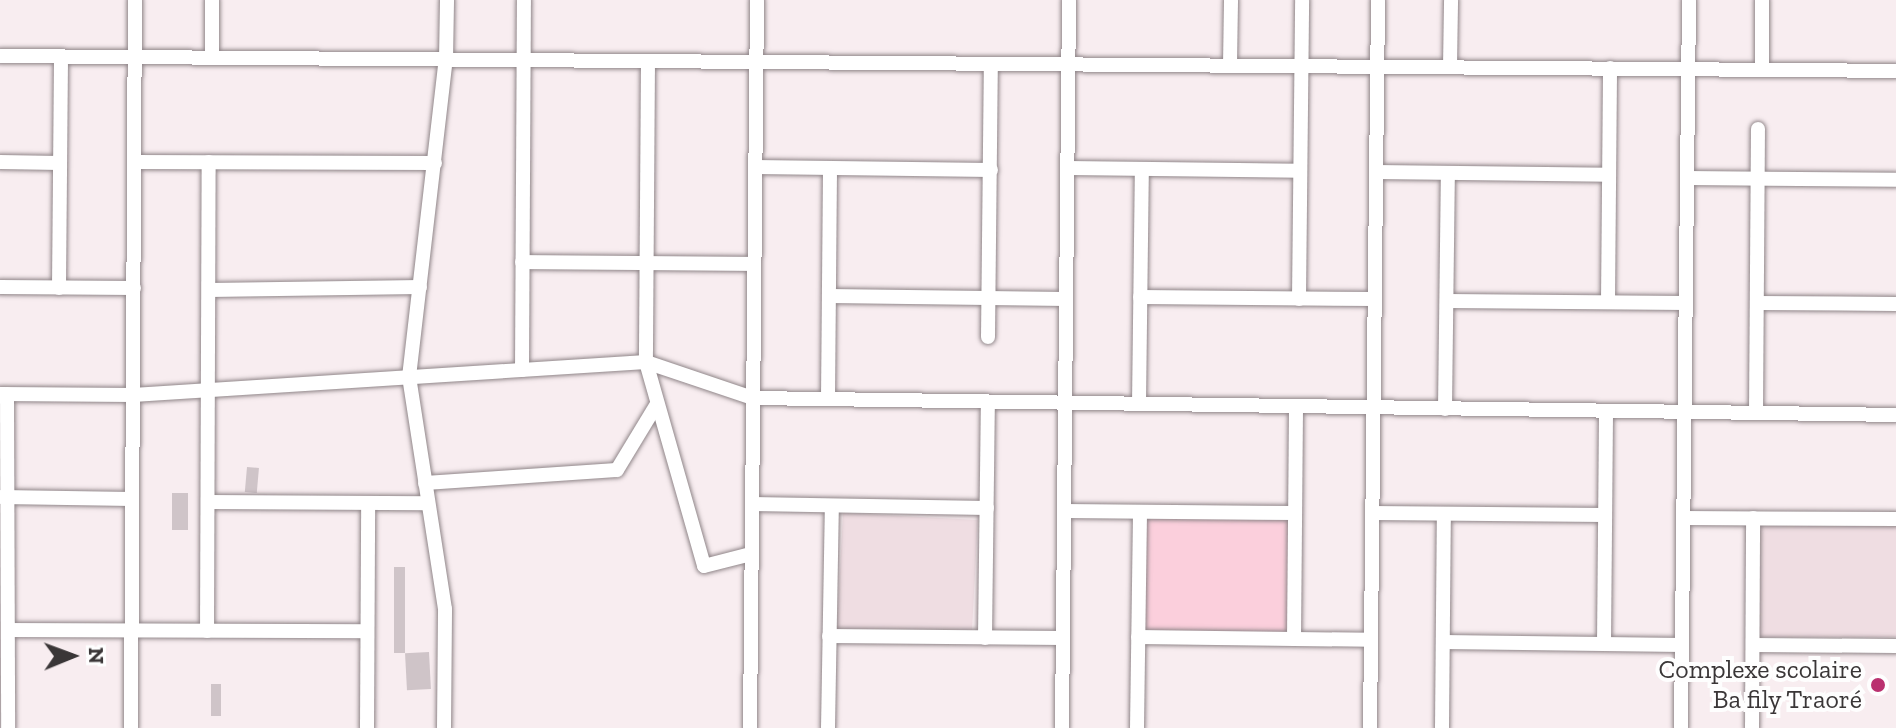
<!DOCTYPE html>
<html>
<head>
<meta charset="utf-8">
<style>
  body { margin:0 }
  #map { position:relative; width:1896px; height:728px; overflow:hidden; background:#f8edf0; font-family:"Zilla Slab",serif }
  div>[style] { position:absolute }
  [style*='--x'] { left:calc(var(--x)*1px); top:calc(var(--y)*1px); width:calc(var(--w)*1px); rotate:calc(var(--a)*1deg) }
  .built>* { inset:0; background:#efdde2; transform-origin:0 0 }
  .green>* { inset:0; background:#fbcfdc; transform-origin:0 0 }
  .building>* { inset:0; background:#cfc4c8; transform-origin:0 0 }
  .roads { filter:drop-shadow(0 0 2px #908689) drop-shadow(0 0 2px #908689) }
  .minor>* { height:14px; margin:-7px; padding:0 7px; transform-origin:7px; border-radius:7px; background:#fff }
  .dots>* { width:22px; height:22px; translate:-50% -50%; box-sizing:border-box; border:4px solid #fefefe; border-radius:50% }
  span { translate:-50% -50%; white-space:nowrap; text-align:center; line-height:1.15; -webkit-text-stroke:8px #fefefe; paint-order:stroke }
  .poi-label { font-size:26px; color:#3a3637 }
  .right { translate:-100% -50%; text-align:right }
  .north { position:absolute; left:32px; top:616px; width:80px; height:80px; -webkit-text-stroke:6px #fefefe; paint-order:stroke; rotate:89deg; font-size:22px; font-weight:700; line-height:32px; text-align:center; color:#3a3637 }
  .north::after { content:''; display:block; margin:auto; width:28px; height:36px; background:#3a3637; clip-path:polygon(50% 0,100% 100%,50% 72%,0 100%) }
</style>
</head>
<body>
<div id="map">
  <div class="built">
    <i style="left:843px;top:513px;width:135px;height:117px;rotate:3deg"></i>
    <i style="left:1759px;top:526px;width:137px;height:111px"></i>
  </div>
  <div class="green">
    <i style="left:1141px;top:516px;width:152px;height:116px"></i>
  </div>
  <div class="building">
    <i style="left:247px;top:467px;width:12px;height:25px;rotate:5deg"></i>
    <i style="left:172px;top:493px;width:16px;height:37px"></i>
    <i style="left:394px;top:567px;width:11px;height:86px"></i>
    <i style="left:429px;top:652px;width:37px;height:24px;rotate:87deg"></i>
    <i style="left:211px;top:684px;width:10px;height:32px"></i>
  </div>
  <div class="roads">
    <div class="minor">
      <i style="--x:0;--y:56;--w:1896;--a:0.45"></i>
      <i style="--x:212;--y:58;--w:58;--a:-90"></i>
      <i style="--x:648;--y:61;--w:301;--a:90.4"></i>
      <i style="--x:646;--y:362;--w:212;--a:74.1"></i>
      <i style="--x:704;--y:566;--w:49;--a:-14.3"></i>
      <i style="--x:1230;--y:65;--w:65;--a:-89.1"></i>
      <i style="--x:1450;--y:67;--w:67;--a:-89.1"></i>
      <i style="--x:1762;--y:70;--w:70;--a:-90"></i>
      <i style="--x:0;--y:162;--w:60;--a:1"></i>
      <i style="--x:134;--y:162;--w:301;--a:0.2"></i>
      <i style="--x:755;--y:167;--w:236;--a:0.7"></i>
      <i style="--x:1068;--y:168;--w:232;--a:0.7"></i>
      <i style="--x:1376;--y:172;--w:233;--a:0.7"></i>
      <i style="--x:1687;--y:178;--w:209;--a:0.5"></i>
      <i style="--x:522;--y:262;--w:232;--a:0.5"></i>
      <i style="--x:0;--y:287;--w:134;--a:0.4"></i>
      <i style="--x:59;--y:288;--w:232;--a:-89.5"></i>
      <i style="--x:209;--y:290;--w:211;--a:-0.8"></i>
      <i style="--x:829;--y:296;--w:237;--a:0.7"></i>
      <i style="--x:1140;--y:297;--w:235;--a:0.5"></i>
      <i style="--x:1299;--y:299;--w:299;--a:-89.4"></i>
      <i style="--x:1447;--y:301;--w:239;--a:0.5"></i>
      <i style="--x:1608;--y:302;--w:234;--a:-89.5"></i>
      <i style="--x:1757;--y:303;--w:139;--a:0.4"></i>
      <i style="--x:988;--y:337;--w:273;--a:-89.4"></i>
      <i style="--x:522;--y:370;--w:370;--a:-89.7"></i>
      <i style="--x:0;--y:394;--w:133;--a:0.4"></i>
      <i style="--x:133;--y:395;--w:514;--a:-3.68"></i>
      <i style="--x:646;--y:362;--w:113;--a:18.6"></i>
      <i style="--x:753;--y:398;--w:1143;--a:0.85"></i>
      <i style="--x:7;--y:394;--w:334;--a:89.8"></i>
      <i style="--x:828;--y:399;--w:231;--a:-89.5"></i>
      <i style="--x:1139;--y:404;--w:235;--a:-89.3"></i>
      <i style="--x:1445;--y:409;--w:236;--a:-89.3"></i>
      <i style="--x:1756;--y:413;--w:284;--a:-89.6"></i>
      <i style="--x:425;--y:483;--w:192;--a:-3.9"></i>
      <i style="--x:617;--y:470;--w:77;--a:-58.8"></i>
      <i style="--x:1;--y:497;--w:131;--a:0.9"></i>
      <i style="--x:208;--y:502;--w:220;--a:0.3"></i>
      <i style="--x:752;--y:504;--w:235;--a:1"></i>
      <i style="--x:1064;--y:511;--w:231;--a:0.5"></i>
      <i style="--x:1372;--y:513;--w:233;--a:0.5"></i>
      <i style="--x:1683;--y:518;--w:213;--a:0.3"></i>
      <i style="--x:8;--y:630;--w:359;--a:0.2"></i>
      <i style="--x:207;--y:631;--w:469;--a:-89.8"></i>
      <i style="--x:829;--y:636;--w:234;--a:0.5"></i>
      <i style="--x:1138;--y:637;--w:233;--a:0.7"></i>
      <i style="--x:985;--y:638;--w:236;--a:-89.3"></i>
      <i style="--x:1294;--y:639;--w:233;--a:-89.5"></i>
      <i style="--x:1443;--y:642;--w:239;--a:0.7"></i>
      <i style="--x:1604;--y:644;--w:233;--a:-89.5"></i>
      <i style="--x:1753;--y:645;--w:143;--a:0.4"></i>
      <i style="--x:131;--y:728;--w:728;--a:-89.69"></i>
      <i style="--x:367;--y:728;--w:225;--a:-89.7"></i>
      <i style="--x:444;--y:728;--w:119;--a:-89.5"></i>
      <i style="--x:445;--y:609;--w:235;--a:-98.8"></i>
      <i style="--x:409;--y:377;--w:320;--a:-83.4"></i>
      <i style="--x:446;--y:59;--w:59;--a:-89"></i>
      <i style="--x:750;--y:728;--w:728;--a:-89.45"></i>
      <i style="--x:828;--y:728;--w:222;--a:-89"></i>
      <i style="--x:1062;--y:728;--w:728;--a:-89.45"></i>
      <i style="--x:1137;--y:728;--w:216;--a:-89.2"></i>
      <i style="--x:1370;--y:728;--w:728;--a:-89.37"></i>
      <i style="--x:1442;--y:728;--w:214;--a:-89.5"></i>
      <i style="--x:1681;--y:728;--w:728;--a:-89.37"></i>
      <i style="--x:1752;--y:728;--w:210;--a:-89.7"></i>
    </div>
  </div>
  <div class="dots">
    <i style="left:1878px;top:685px;background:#ba316f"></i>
  </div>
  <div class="poi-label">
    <span class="right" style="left:1862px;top:685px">Complexe scolaire<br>Ba fily Traoré</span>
  </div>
  <div class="north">N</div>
</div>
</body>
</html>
